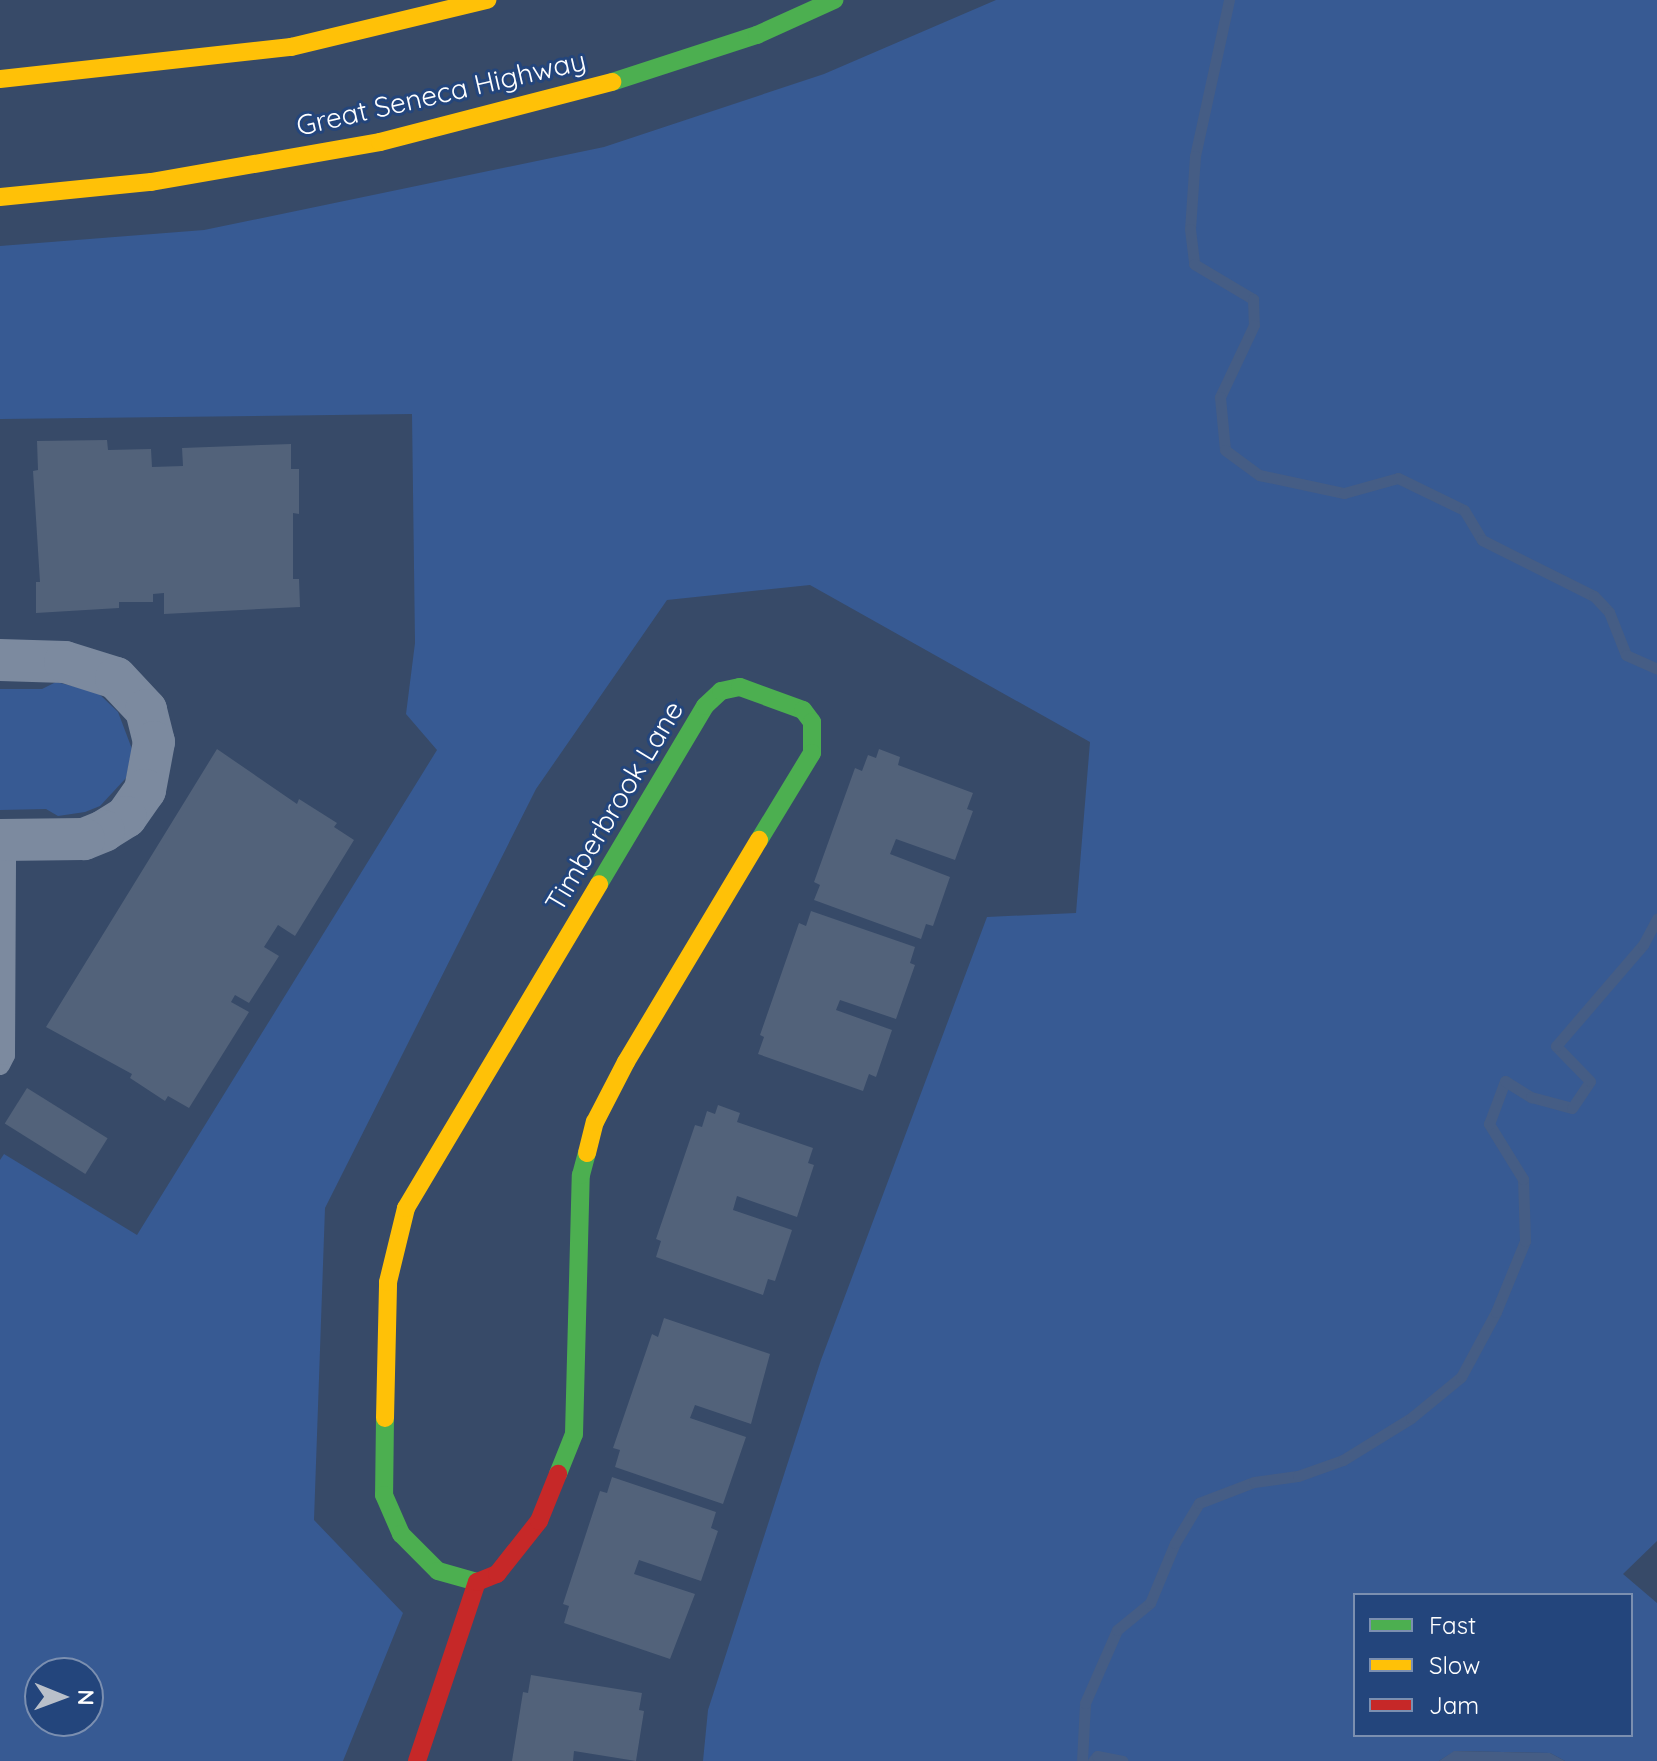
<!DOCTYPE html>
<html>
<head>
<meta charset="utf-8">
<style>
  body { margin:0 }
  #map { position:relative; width:1657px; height:1761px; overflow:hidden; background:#374a68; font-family:Quicksand,sans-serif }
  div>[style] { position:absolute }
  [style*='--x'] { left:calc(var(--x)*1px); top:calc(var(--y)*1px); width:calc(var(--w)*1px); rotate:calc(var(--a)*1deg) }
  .green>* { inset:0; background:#375a93 }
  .water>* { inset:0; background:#455d85 }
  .stream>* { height:11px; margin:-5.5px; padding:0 5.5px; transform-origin:5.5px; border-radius:5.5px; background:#455d85 }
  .building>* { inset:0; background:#52627a; transform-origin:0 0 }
  .lane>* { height:20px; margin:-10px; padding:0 10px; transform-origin:10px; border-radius:10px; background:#7c8a9f }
  .street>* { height:42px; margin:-21px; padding:0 21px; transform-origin:21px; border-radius:21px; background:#7c8a9f }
  .fast>* { height:18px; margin:-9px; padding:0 9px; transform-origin:9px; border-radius:9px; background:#4caf50 }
  .slow>* { height:18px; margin:-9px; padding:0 9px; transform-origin:9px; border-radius:9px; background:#ffc107 }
  .jam>* { height:18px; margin:-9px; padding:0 9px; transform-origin:9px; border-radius:9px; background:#c62828 }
  span { translate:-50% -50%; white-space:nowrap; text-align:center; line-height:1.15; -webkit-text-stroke:6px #23457c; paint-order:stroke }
  .street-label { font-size:28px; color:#fff }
  .legend { position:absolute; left:1353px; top:1593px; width:280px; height:144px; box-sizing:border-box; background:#23457c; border:2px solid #7b8fb0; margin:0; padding:10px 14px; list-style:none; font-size:24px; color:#fff }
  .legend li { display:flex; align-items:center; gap:16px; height:40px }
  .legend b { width:40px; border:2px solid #7b8fb0 }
  .north { position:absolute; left:24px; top:1657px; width:80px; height:80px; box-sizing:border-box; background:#23457c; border:2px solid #7b8fb0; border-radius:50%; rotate:91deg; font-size:22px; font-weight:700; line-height:32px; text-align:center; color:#fff }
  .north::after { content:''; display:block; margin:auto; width:28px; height:36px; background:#b9c0ca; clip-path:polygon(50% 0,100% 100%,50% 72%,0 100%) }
</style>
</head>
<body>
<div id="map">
  <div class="green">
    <i style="clip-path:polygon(evenodd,996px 0,1657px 0,1657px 1541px,1623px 1574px,1657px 1603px,1657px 1761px,1565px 1761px,1550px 1753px,1455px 1751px,1439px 1761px,703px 1761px,708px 1710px,821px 1360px,987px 917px,1076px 913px,1090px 742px,810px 585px,667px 600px,536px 789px,325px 1208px,314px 1520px,403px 1613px,343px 1761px,0 1761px,0 1160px,4px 1154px,137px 1235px,437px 750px,406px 714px,415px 643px,412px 414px,0 419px,0 246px,204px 230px,604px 147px,824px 74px,996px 0,1355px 1595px,1631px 1595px,1631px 1735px,1355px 1735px,1355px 1595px,996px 0,40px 1673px,88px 1673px,88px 1721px,40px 1721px,40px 1673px)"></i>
    <i style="clip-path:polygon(56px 682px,97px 692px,118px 712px,132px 749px,126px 778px,100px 806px,85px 812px,58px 816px,46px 809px,0 810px,0 689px,42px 689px)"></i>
  </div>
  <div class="water">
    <i style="clip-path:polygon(1454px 1751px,1550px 1753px,1565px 1761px,1439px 1761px)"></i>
  </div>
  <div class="stream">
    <i style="--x:1229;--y:0;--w:160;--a:102.3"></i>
    <i style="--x:1195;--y:156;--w:73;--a:93.9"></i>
    <i style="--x:1190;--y:229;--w:35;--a:83"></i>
    <i style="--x:1194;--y:264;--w:69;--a:30.7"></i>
    <i style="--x:1253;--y:299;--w:26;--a:88"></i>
    <i style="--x:1254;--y:325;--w:80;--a:115.3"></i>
    <i style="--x:1220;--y:397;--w:53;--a:84.6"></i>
    <i style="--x:1225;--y:450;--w:42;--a:36.3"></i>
    <i style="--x:1259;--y:475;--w:87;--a:12"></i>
    <i style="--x:1344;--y:493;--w:56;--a:-15.5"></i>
    <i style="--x:1398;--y:478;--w:73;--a:25.9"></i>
    <i style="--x:1464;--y:510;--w:35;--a:59"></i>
    <i style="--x:1482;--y:540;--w:125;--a:26.6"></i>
    <i style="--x:1594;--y:596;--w:22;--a:47"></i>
    <i style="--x:1609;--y:612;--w:46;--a:68.4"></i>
    <i style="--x:1626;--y:655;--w:34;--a:24"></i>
    <i style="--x:1082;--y:1761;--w:58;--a:-87"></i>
    <i style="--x:1085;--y:1703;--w:80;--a:-66.3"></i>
    <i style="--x:1117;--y:1630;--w:43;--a:-39.3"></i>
    <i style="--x:1150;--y:1603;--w:65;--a:-67.4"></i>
    <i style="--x:1175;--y:1543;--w:47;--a:-59"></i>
    <i style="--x:1199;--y:1503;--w:59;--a:-20.9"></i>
    <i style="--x:1254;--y:1482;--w:44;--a:-7.8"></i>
    <i style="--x:1298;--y:1476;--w:48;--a:-19.6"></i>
    <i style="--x:1343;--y:1460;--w:80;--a:-31.7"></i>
    <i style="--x:1411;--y:1418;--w:65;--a:-39.4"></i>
    <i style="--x:1461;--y:1377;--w:74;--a:-61.7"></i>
    <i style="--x:1496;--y:1312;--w:77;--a:-67.8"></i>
    <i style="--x:1525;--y:1241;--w:62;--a:-91.8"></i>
    <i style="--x:1523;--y:1179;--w:65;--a:-121.7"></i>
    <i style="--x:1489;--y:1124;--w:46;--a:-69.6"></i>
    <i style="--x:1505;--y:1081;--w:31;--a:32"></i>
    <i style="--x:1531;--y:1097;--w:42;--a:15"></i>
    <i style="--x:1572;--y:1108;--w:32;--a:-56"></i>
    <i style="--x:1590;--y:1081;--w:49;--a:-134.2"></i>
    <i style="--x:1556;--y:1046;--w:133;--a:-49.3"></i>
    <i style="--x:1643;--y:945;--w:30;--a:-62"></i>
    <i style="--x:1093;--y:1761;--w:6;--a:-51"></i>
    <i style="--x:1097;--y:1756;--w:26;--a:11"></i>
  </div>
  <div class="building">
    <i style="clip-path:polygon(107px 440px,108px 450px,151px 449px,152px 467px,183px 466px,182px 448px,291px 444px,291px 469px,299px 469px,299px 514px,293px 513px,293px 579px,299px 579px,300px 607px,164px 614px,164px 593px,153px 594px,153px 602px,119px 602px,119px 608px,36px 613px,36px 582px,40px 582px,33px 471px,38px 470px,37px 441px)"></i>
    <i style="clip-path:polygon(217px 749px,297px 804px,299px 799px,337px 823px,334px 827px,354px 840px,295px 936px,278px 925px,264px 947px,279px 956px,249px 1003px,235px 995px,231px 1002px,249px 1012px,189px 1108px,168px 1096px,165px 1101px,130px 1078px,132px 1074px,46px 1027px)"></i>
    <i style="clip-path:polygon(879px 749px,900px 757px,898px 765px,973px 793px,967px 809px,973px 811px,955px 860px,896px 839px,890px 854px,950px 877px,933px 926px,926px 924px,921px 939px,814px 900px,820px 885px,814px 882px,855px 768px,862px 771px,868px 755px,876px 758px)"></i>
    <i style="clip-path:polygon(811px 911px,915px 947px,910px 963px,915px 965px,896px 1019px,840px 1000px,836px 1010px,892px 1030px,876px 1077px,869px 1074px,863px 1091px,758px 1054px,764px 1037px,760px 1035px,799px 923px,806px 926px)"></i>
    <i style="left:27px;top:1088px;width:95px;height:42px;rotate:32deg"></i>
    <i style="clip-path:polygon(718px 1105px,740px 1113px,737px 1122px,813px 1148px,808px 1163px,814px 1165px,797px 1217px,737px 1196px,733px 1210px,792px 1230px,775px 1281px,768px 1279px,763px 1295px,656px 1257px,661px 1241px,656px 1239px,695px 1125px,702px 1127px,707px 1111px,715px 1114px)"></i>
    <i style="clip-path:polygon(664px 1318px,770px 1354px,751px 1424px,695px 1405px,690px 1418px,746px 1437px,723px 1504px,615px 1467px,620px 1450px,613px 1448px,652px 1334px,658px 1337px)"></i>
    <i style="clip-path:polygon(612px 1477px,716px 1512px,711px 1528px,718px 1531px,701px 1581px,639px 1560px,634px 1574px,695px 1594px,670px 1659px,564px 1623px,569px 1606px,563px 1604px,600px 1491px,607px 1493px)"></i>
    <i style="clip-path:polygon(531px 1675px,642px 1693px,639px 1710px,644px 1711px,636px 1761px,574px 1751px,573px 1761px,512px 1761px,523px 1692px,528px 1693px)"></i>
  </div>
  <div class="lane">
    <i style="--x:0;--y:1065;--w:11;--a:-63"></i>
    <i style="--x:5;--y:1055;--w:215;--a:-89.7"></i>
  </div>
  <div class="street">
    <i style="--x:0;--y:660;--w:65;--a:1.8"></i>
    <i style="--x:65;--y:662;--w:53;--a:17.4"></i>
    <i style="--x:116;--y:678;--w:44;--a:46.8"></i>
    <i style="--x:146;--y:710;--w:33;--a:76"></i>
    <i style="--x:154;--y:742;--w:49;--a:100.6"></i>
    <i style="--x:145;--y:790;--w:33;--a:125"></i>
    <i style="--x:126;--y:817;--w:26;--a:148"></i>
    <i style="--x:104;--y:831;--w:22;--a:158"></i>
    <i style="--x:84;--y:839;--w:84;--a:179.3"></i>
  </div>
  <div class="fast">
    <i style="--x:612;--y:82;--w:152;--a:-18"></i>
    <i style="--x:757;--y:35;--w:85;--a:-24.4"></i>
    <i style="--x:599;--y:884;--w:207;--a:-59.2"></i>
    <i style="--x:705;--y:706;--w:22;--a:-43"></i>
    <i style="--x:721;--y:691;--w:19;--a:-12"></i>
    <i style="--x:740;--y:687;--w:67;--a:20.1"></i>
    <i style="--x:803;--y:710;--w:15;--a:53"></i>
    <i style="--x:812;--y:722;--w:31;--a:90"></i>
    <i style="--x:812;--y:753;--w:102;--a:121.3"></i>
    <i style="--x:385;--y:1418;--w:77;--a:90.7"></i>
    <i style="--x:384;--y:1495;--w:43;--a:66.4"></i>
    <i style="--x:401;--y:1534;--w:52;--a:45"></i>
    <i style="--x:438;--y:1571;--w:41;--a:15.8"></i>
    <i style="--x:558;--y:1474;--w:43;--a:-68.2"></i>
    <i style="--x:574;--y:1434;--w:259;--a:-88.5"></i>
    <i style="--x:581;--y:1175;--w:23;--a:-75"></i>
  </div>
  <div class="slow">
    <i style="--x:0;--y:79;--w:293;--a:-6.3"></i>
    <i style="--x:291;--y:47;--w:202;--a:-13.5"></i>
    <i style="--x:0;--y:197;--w:152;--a:-5.7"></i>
    <i style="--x:151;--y:182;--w:232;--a:-9.9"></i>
    <i style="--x:380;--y:142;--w:240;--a:-14.5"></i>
    <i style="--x:587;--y:1153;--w:32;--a:-76"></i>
    <i style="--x:595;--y:1122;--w:68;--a:-62.7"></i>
    <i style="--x:626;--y:1062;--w:259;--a:-59.1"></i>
    <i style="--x:385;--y:1418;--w:136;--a:-88.7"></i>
    <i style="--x:388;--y:1282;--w:76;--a:-76.3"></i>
    <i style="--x:406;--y:1208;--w:377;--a:-59.2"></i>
  </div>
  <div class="jam">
    <i style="--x:417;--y:1761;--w:189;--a:-71.5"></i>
    <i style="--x:477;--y:1582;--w:22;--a:-22"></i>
    <i style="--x:497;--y:1574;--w:68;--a:-51.6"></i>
    <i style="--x:539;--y:1521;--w:51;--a:-68"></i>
  </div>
  <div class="street-label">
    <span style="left:441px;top:93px;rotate:-13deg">Great Seneca Highway</span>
    <span style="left:614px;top:806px;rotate:-59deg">Timberbrook Lane</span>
  </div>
  <ul class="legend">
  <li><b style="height:10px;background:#4caf50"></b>Fast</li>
  <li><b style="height:10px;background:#ffc107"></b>Slow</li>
  <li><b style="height:10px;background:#c62828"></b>Jam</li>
  </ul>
  <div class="north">N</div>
</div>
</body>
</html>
